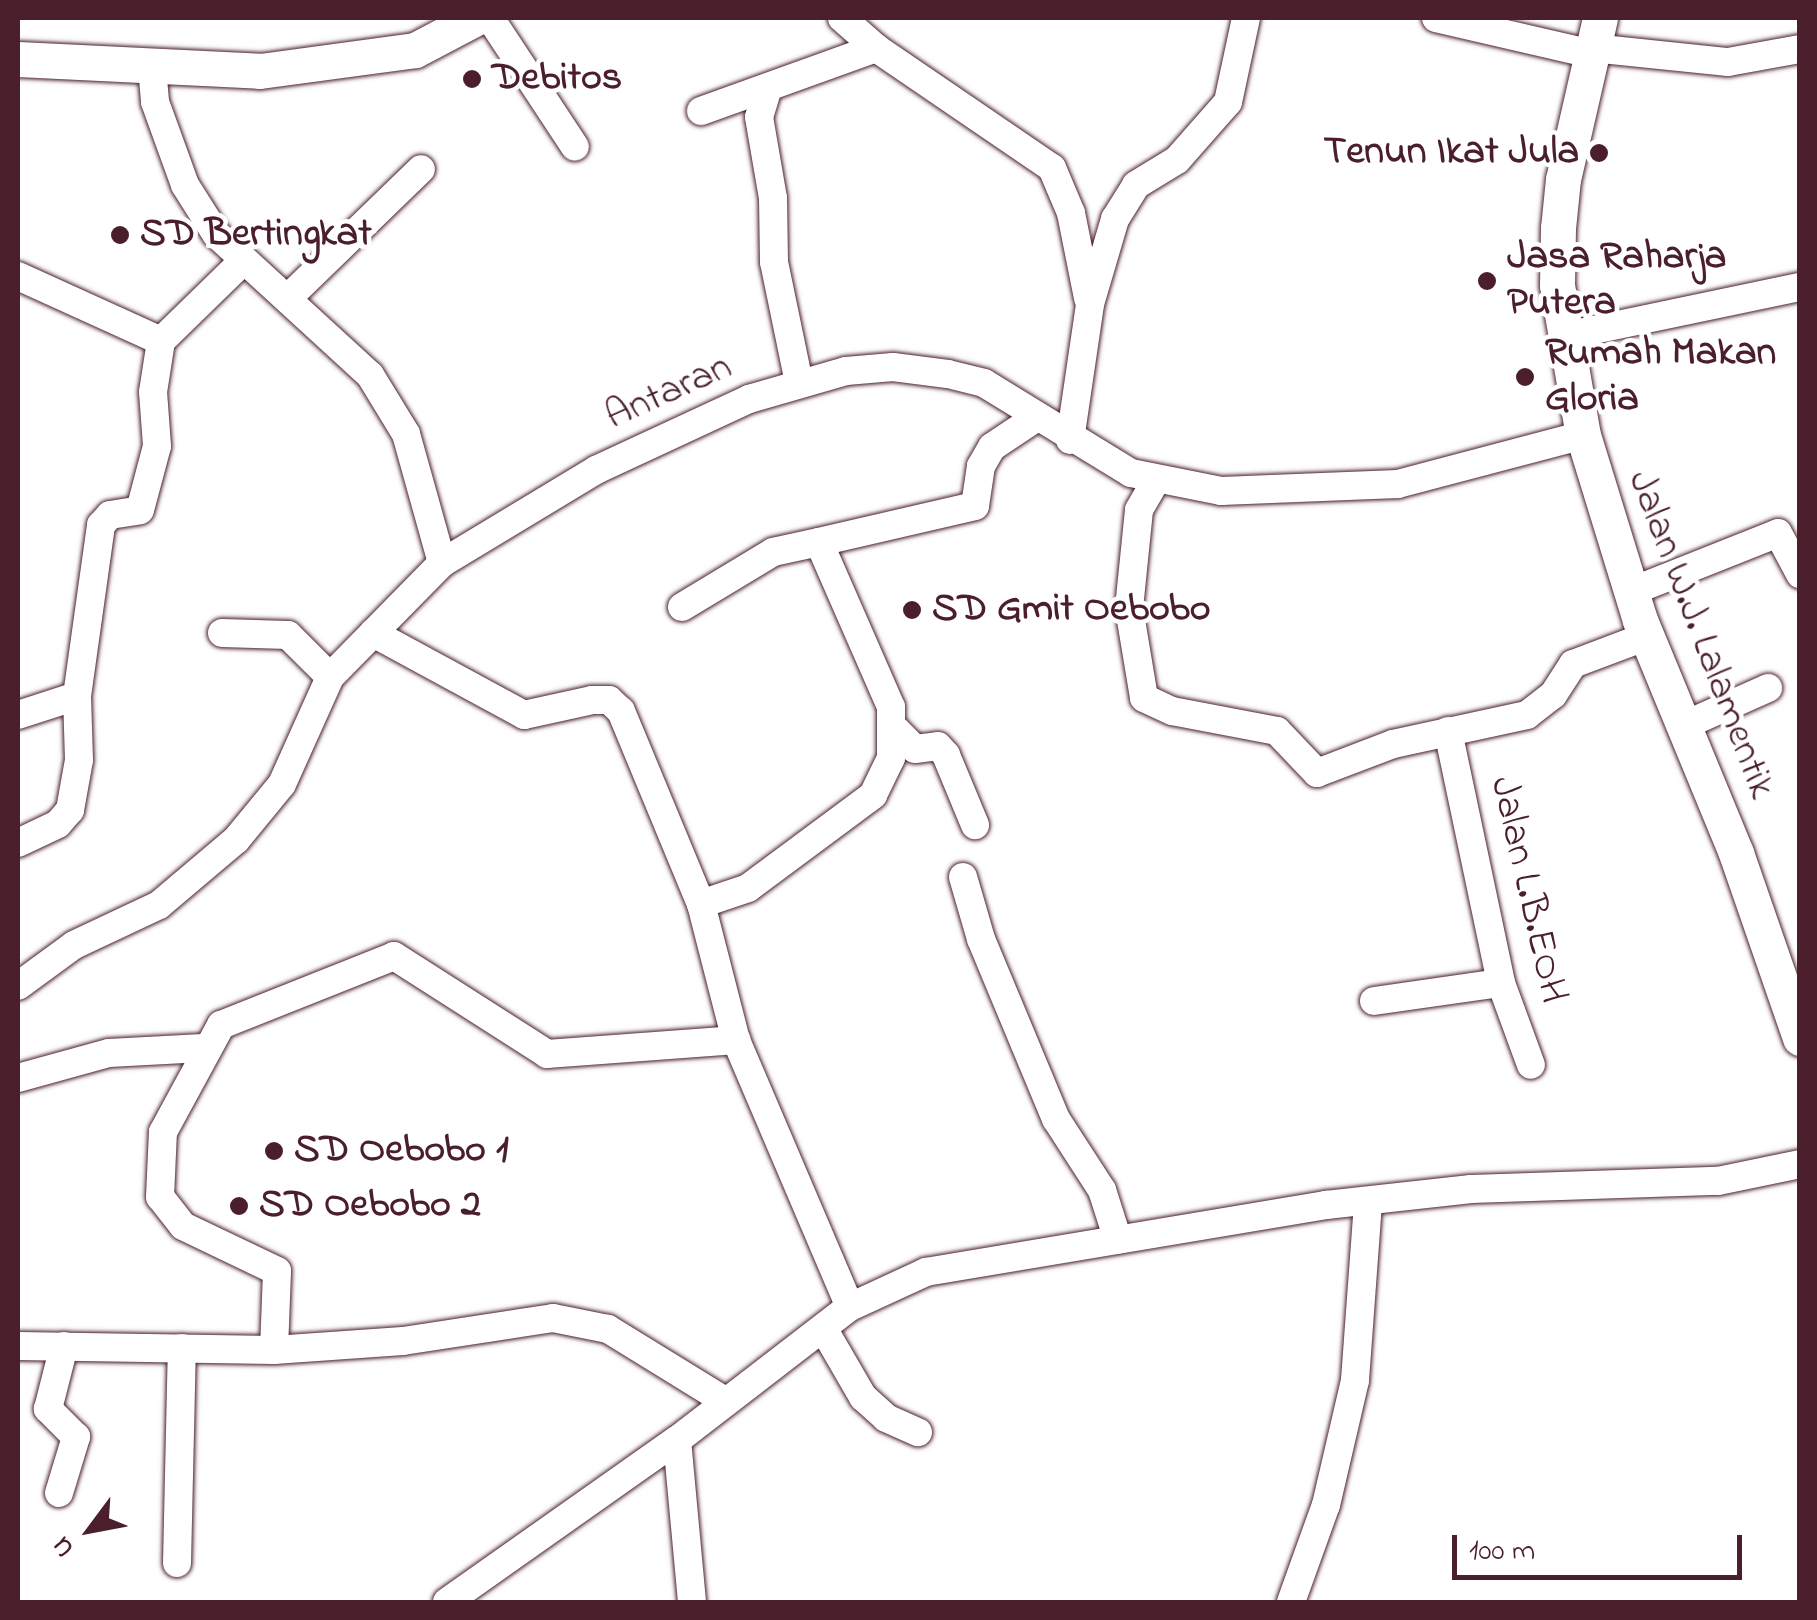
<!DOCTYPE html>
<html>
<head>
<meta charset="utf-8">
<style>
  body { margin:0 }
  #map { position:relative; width:1817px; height:1620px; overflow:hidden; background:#fff; font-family:"Indie Flower",sans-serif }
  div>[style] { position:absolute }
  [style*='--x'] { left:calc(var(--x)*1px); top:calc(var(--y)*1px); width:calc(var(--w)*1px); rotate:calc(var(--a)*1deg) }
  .roads { filter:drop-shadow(0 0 2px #4a1f2b) drop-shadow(0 0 2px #4a1f2b) }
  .minor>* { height:28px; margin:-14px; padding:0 14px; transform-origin:14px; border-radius:14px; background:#fff }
  .major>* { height:35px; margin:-17.5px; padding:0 17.5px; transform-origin:17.5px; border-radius:17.5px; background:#fff }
  .dots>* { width:28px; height:28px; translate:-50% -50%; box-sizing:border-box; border:5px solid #fff; border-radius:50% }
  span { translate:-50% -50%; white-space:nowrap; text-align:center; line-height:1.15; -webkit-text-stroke:9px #fff; paint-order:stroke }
  .poi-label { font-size:40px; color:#4a1f2b; font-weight:700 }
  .left { translate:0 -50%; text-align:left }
  .right { translate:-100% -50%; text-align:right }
  .street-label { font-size:40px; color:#4a1f2b }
  .frame { position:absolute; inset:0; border:20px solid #4a1f2b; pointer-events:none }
  .north { position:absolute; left:40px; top:1480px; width:100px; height:100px; -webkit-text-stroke:8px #fff; paint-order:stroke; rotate:238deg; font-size:28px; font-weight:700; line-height:40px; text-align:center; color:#4a1f2b }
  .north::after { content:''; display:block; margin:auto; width:35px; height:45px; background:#4a1f2b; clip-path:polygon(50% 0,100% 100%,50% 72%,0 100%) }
  .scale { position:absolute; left:1452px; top:1535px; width:290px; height:45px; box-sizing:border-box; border:5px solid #4a1f2b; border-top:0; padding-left:12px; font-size:30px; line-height:35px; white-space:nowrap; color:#4a1f2b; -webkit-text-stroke:8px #fff; paint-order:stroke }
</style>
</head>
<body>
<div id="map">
  <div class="roads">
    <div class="minor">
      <i style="--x:490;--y:18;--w:154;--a:56.6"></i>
      <i style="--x:842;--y:18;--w:45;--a:41.4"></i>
      <i style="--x:876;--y:48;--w:213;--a:34.3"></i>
      <i style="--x:1052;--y:168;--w:49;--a:67.1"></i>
      <i style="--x:1071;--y:213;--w:87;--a:78.7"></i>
      <i style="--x:1436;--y:18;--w:160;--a:13"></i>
      <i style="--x:1592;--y:48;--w:137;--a:5.9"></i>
      <i style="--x:1728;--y:62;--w:73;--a:-10.2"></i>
      <i style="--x:152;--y:67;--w:35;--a:85"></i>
      <i style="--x:155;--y:102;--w:88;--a:70.1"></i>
      <i style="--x:185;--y:185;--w:58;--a:57.7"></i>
      <i style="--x:216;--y:234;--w:209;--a:42.5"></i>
      <i style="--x:370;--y:375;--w:69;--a:58.6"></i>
      <i style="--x:406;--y:434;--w:134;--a:74.4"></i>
      <i style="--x:767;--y:91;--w:27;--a:107"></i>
      <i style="--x:759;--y:117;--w:82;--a:80.2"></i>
      <i style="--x:773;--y:198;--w:64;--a:89.1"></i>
      <i style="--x:774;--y:262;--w:124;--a:78.3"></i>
      <i style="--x:701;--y:111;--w:186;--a:-19.8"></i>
      <i style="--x:18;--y:276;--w:157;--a:24.4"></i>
      <i style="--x:288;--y:298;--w:185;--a:-44.1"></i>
      <i style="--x:1565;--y:336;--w:240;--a:-11.8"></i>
      <i style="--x:1070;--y:440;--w:137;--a:-81.6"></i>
      <i style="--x:1090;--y:304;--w:89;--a:-73.6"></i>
      <i style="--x:1115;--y:219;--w:40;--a:-58"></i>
      <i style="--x:1136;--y:185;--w:48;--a:-31.4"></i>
      <i style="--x:1177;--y:160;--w:77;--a:-48.7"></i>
      <i style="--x:1228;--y:102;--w:86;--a:-77.9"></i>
      <i style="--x:1155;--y:482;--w:32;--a:120"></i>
      <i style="--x:1139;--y:510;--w:99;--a:95.8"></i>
      <i style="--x:1129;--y:608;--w:91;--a:80.5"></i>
      <i style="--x:1144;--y:698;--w:31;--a:25"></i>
      <i style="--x:1172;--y:711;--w:107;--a:10.8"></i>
      <i style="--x:1277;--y:731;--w:58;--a:46.4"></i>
      <i style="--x:1317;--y:773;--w:81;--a:-20.9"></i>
      <i style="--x:1393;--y:744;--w:137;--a:-12.2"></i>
      <i style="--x:1527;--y:715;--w:33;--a:-38"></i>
      <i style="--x:1553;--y:695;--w:37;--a:-57"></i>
      <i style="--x:1573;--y:664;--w:79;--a:-20.7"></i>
      <i style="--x:1630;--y:592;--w:159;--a:-21.7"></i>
      <i style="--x:1778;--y:533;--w:47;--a:61.8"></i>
      <i style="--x:682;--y:607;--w:106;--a:-31.1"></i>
      <i style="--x:773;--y:552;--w:47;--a:-12.3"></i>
      <i style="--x:222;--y:633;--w:66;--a:1.7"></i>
      <i style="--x:288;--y:635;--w:59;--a:45"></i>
      <i style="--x:373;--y:633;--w:172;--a:28.5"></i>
      <i style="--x:524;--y:715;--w:70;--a:-12.4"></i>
      <i style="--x:592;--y:700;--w:17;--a:0"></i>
      <i style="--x:609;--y:700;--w:16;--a:43"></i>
      <i style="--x:621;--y:711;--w:209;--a:67.5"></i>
      <i style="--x:701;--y:904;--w:140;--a:75.6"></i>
      <i style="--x:736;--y:1040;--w:290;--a:66.9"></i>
      <i style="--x:77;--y:696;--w:173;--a:-82"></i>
      <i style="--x:101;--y:525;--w:13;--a:-48"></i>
      <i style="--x:110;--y:515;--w:30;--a:-9"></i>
      <i style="--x:140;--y:510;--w:66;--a:-75.1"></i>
      <i style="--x:157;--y:446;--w:54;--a:-94.2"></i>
      <i style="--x:153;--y:392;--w:52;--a:-81.1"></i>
      <i style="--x:161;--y:341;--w:115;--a:-44.3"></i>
      <i style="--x:18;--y:715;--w:62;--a:-17.9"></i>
      <i style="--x:77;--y:696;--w:64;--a:88.2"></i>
      <i style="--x:79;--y:760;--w:51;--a:100.2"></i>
      <i style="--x:70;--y:810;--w:18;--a:131"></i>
      <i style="--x:58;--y:824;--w:44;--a:154.6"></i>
      <i style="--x:1685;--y:725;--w:91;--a:-24"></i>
      <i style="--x:895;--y:729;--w:28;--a:45"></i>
      <i style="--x:915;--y:749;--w:23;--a:-7"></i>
      <i style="--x:938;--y:746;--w:12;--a:48"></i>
      <i style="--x:946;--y:755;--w:76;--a:67.5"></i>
      <i style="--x:1448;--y:731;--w:258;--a:78.1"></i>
      <i style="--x:1501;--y:983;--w:87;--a:69.9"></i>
      <i style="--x:963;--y:877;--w:65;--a:73.8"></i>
      <i style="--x:981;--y:939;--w:195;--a:67.4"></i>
      <i style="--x:1056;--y:1119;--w:85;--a:57.1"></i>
      <i style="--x:1102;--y:1190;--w:52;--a:72.3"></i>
      <i style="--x:701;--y:904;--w:50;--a:-18.8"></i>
      <i style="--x:748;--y:888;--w:156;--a:-36.6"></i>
      <i style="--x:873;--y:795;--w:41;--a:-64.1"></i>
      <i style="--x:891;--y:758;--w:51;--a:-90"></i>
      <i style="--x:891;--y:707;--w:180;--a:-113.6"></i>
      <i style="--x:819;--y:542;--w:160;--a:-13"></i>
      <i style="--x:975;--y:506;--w:40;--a:-81.5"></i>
      <i style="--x:981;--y:466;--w:22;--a:-60"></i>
      <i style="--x:992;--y:447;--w:50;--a:-33.7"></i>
      <i style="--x:18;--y:986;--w:69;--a:-36.2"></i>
      <i style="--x:74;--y:945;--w:94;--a:-25.2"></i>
      <i style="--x:159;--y:905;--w:101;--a:-40.2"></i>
      <i style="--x:236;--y:840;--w:72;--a:-50.6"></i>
      <i style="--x:282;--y:784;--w:117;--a:-65.8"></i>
      <i style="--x:330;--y:677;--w:160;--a:-45.5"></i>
      <i style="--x:442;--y:563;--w:180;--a:-31.1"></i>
      <i style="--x:596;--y:470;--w:169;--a:-24.9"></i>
      <i style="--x:749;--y:399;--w:101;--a:-16.1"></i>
      <i style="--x:846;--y:371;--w:47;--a:-4.9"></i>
      <i style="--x:893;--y:367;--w:55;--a:7.3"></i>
      <i style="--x:948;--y:374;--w:37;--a:14"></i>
      <i style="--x:984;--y:383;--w:172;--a:31.5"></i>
      <i style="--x:1131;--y:473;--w:92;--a:11.3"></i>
      <i style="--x:1221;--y:491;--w:177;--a:-2.3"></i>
      <i style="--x:1398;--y:484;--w:191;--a:-14.8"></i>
      <i style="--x:1374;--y:1001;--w:128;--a:-8.1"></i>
      <i style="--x:18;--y:1078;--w:94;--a:-15.4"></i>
      <i style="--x:109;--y:1053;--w:94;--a:-3"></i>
      <i style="--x:823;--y:1328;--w:80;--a:59.9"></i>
      <i style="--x:863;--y:1397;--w:31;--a:42"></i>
      <i style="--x:886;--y:1418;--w:35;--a:24"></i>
      <i style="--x:18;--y:1346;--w:256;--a:0.9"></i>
      <i style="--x:274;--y:1350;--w:129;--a:-4"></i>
      <i style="--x:403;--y:1341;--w:152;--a:-8.7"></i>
      <i style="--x:553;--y:1318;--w:56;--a:11.3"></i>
      <i style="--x:608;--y:1329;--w:137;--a:31.6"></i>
      <i style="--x:274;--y:1350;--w:79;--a:-87.8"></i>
      <i style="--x:277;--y:1271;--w:104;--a:-154.4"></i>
      <i style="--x:183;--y:1226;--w:37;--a:-128"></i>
      <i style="--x:160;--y:1197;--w:65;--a:-87.4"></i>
      <i style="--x:163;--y:1132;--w:122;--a:-61.5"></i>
      <i style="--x:221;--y:1025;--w:186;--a:-21.7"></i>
      <i style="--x:394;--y:956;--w:182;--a:32.6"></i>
      <i style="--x:547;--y:1054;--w:190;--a:-4.2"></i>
      <i style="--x:677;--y:1440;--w:163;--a:84.7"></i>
      <i style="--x:59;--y:1493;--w:59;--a:-73.1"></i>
      <i style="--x:76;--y:1437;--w:40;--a:-135"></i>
      <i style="--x:48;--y:1409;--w:65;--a:-75.7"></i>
      <i style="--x:177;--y:1563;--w:215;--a:-88.7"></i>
      <i style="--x:447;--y:1602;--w:281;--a:-35.2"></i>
      <i style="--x:677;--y:1440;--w:218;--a:-37.6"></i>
      <i style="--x:850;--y:1307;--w:84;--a:-24.7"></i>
      <i style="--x:926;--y:1272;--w:406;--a:-9.5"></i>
      <i style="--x:1326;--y:1205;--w:146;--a:-6.3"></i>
      <i style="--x:1471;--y:1189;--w:247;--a:-1.9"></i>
      <i style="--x:1718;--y:1181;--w:84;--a:-11.7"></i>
      <i style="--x:1291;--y:1602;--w:103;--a:-70.2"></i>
      <i style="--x:1326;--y:1505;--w:128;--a:-76.9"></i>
      <i style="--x:1355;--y:1380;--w:177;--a:-85.8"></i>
    </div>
    <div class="major">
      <i style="--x:1600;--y:18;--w:165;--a:102.9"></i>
      <i style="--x:1563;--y:179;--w:49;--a:95.8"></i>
      <i style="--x:1558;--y:228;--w:57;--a:91"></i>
      <i style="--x:1557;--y:285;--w:152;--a:80.2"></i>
      <i style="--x:1583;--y:435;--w:194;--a:72.9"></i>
      <i style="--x:1640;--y:620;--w:252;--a:67.6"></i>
      <i style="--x:1736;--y:853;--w:196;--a:70.9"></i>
      <i style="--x:18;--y:59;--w:242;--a:2.8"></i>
      <i style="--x:260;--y:71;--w:156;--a:-7.7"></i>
      <i style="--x:415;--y:50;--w:69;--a:-27.7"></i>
    </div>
  </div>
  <div class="dots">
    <i style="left:472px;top:79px;background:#4a1f2b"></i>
    <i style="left:1599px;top:153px;background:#4a1f2b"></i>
    <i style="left:120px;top:235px;background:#4a1f2b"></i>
    <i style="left:1487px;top:281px;background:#4a1f2b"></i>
    <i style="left:1525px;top:377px;background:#4a1f2b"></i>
    <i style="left:912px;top:610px;background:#4a1f2b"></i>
    <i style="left:274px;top:1151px;background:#4a1f2b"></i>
    <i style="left:239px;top:1206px;background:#4a1f2b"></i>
  </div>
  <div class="poi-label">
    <span class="left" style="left:492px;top:79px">Debitos</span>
    <span class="right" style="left:1579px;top:153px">Tenun Ikat Jula</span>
    <span class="left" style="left:140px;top:235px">SD Bertingkat</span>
    <span class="left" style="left:1507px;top:281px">Jasa Raharja<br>Putera</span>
    <span class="left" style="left:1545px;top:377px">Rumah Makan<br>Gloria</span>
    <span class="left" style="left:932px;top:610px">SD Gmit Oebobo</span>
    <span class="left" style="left:294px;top:1151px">SD Oebobo 1</span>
    <span class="left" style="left:259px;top:1206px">SD Oebobo 2</span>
  </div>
  <div class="street-label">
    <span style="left:669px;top:393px;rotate:-24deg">Antaran</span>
    <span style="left:1700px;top:635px;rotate:69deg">Jalan W.J. Lalamentik</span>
    <span style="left:1527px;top:890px;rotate:77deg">Jalan L.B.EOH</span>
  </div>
  <div class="frame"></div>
  <div class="north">U</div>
  <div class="scale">100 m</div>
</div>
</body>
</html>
